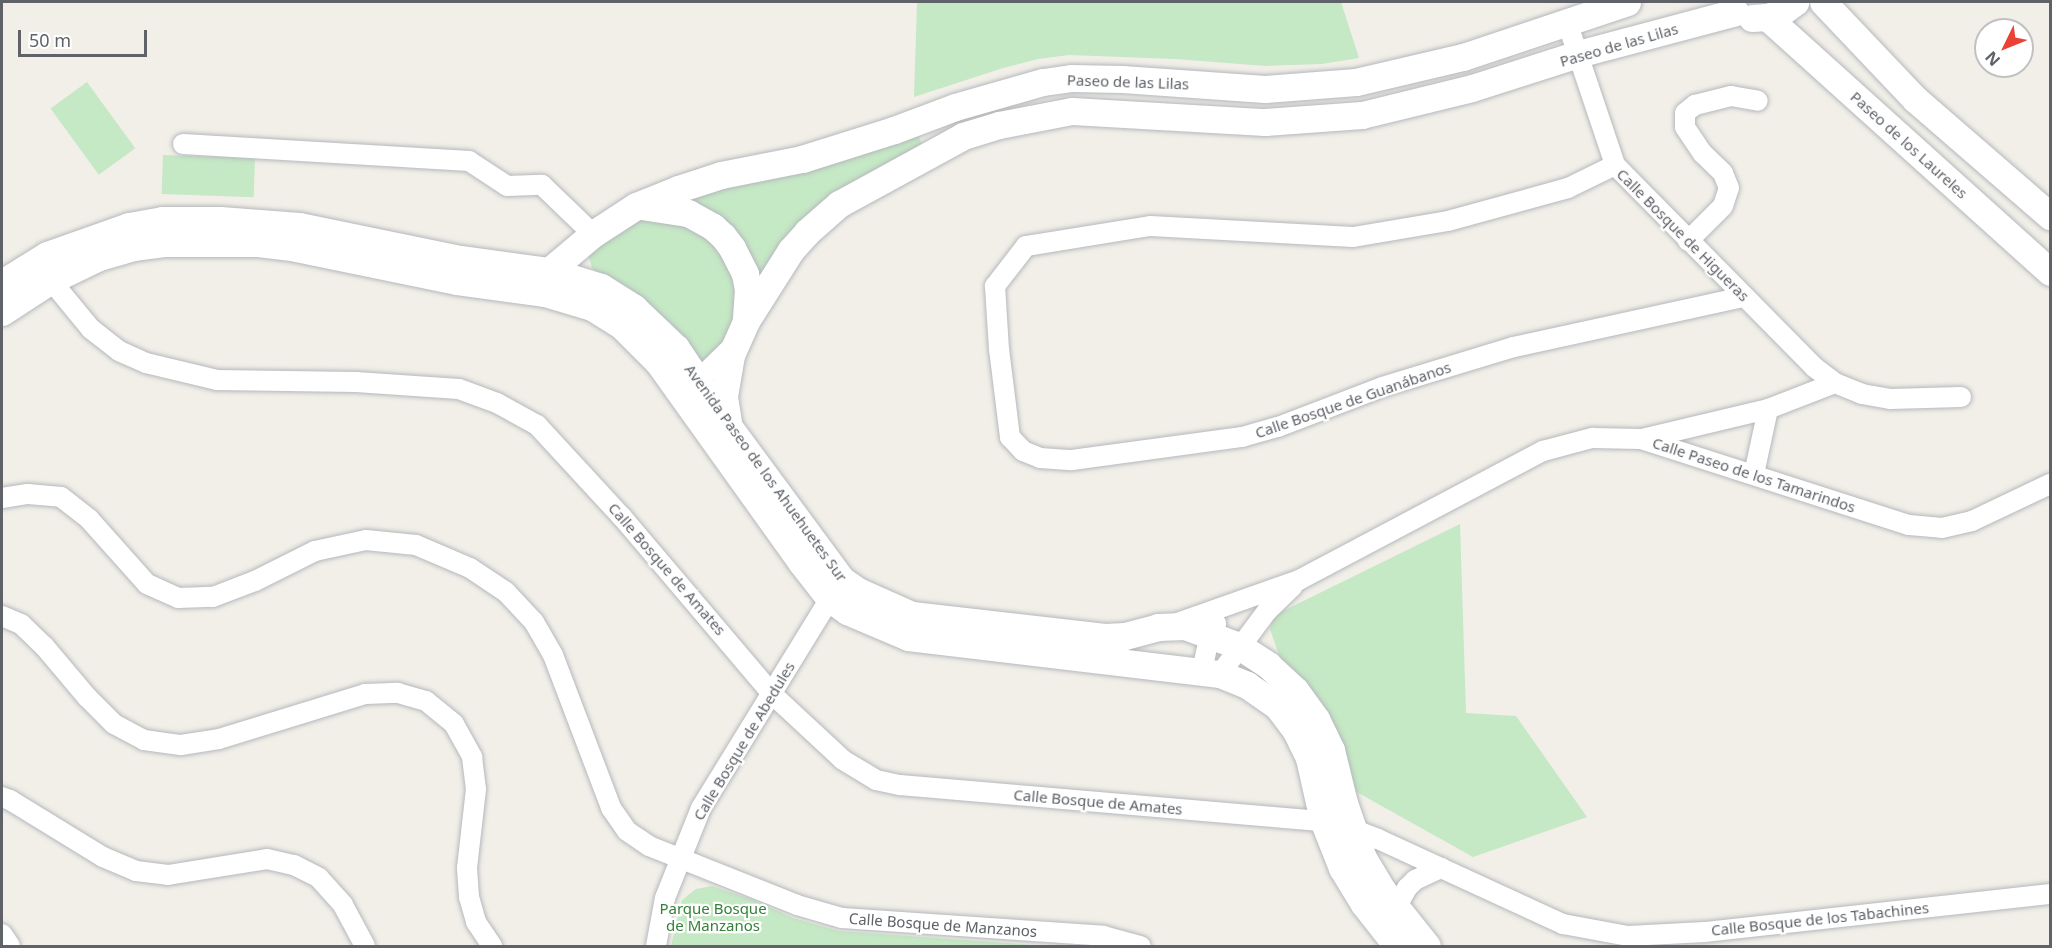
<!DOCTYPE html>
<html>
<head>
<meta charset="utf-8">
<style>
  body { margin:0 }
  #map { position:relative; width:2052px; height:948px; overflow:hidden; background:#f1efe8; font-family:"Noto Sans",sans-serif }
  div>[style] { position:absolute }
  [style*='--x'] { left:calc(var(--x)*1px); top:calc(var(--y)*1px); width:calc(var(--w)*1px); rotate:calc(var(--a)*1deg) }
  .green>* { inset:0; background:#c5e8c5; transform-origin:0 0 }
  .roads { filter:drop-shadow(0 0 2px #b5b8bc) drop-shadow(0 0 2px #b5b8bc) }
  .street>* { height:20px; margin:-10px; padding:0 10px; transform-origin:10px; border-radius:10px; background:#fff }
  .secondary>* { height:27px; margin:-13.5px; padding:0 13.5px; transform-origin:13.5px; border-radius:13.5px; background:#fff }
  span { translate:-50% -50%; white-space:nowrap; text-align:center; line-height:1.15; -webkit-text-stroke:4.5px #fff; paint-order:stroke }
  .street-label { font-size:15px; color:#5f6368 }
  .park-label { font-size:15px; color:#348238 }
  .frame { position:absolute; inset:0; border:3px solid #5f6368; pointer-events:none }
  .north { position:absolute; left:1974px; top:18px; width:60px; height:60px; box-sizing:border-box; background:#fff; border:2px solid #bfc1c3; border-radius:50%; rotate:227deg; font-size:16px; font-weight:700; line-height:24px; text-align:center; color:#5f6368 }
  .north::after { content:''; display:block; margin:auto; width:21px; height:27px; background:#ea4335; clip-path:polygon(50% 0,100% 100%,50% 72%,0 100%) }
  .scale { position:absolute; left:18px; top:30px; width:129px; height:27px; box-sizing:border-box; border:3px solid #5f6368; border-top:0; padding-left:8px; font-size:18px; line-height:21px; white-space:nowrap; color:#5f6368; -webkit-text-stroke:4px #fff; paint-order:stroke }
</style>
</head>
<body>
<div id="map">
  <div class="green">
    <i style="clip-path:polygon(917px 2px,1341px 2px,1359px 58px,1322px 64px,1266px 66px,1175px 59px,1069px 55px,1038px 59px,1003px 68px,914px 97px)"></i>
    <i style="left:87px;top:82px;width:82px;height:45px;rotate:54deg"></i>
    <i style="clip-path:polygon(918px 135px,923px 146px,758px 286px,683px 202px,724px 188px)"></i>
    <i style="left:163px;top:155px;width:92px;height:39px;rotate:2deg"></i>
    <i style="clip-path:polygon(636px 216px,673px 219px,716px 243px,737px 289px,731px 337px,698px 369px,592px 268px,588px 254px)"></i>
    <i style="clip-path:polygon(1460px 524px,1466px 713px,1516px 716px,1587px 817px,1473px 857px,1346px 786px,1279px 655px,1270px 629px,1272px 620px,1279px 613px)"></i>
    <i style="clip-path:polygon(712px 886px,753px 900px,793px 918px,839px 931px,1048px 946px,671px 946px,682px 900px,696px 889px)"></i>
  </div>
  <div class="roads">
    <div class="street">
      <i style="--x:1567;--y:22;--w:151;--a:71.4"></i>
      <i style="--x:1615;--y:165;--w:284;--a:45.4"></i>
      <i style="--x:1814;--y:367;--w:26;--a:37"></i>
      <i style="--x:1835;--y:383;--w:29;--a:22"></i>
      <i style="--x:1862;--y:394;--w:28;--a:10"></i>
      <i style="--x:1890;--y:399;--w:71;--a:-1.6"></i>
      <i style="--x:183;--y:144;--w:287;--a:3.4"></i>
      <i style="--x:469;--y:161;--w:45;--a:33.3"></i>
      <i style="--x:507;--y:186;--w:35;--a:-2"></i>
      <i style="--x:542;--y:185;--w:71;--a:43.9"></i>
      <i style="--x:1615;--y:165;--w:52;--a:153.9"></i>
      <i style="--x:1568;--y:188;--w:124;--a:164.6"></i>
      <i style="--x:1448;--y:221;--w:96;--a:170.4"></i>
      <i style="--x:1353;--y:237;--w:203;--a:-176.9"></i>
      <i style="--x:1150;--y:226;--w:126;--a:170.8"></i>
      <i style="--x:1026;--y:246;--w:51;--a:127.8"></i>
      <i style="--x:995;--y:286;--w:63;--a:86.4"></i>
      <i style="--x:999;--y:349;--w:89;--a:82.9"></i>
      <i style="--x:1010;--y:437;--w:19;--a:47"></i>
      <i style="--x:1023;--y:451;--w:18;--a:22"></i>
      <i style="--x:1040;--y:458;--w:32;--a:4"></i>
      <i style="--x:1072;--y:460;--w:172;--a:-7.7"></i>
      <i style="--x:1242;--y:437;--w:37;--a:-16"></i>
      <i style="--x:1278;--y:427;--w:111;--a:-21"></i>
      <i style="--x:1382;--y:387;--w:138;--a:-16.9"></i>
      <i style="--x:1514;--y:347;--w:235;--a:-12.3"></i>
      <i style="--x:1688;--y:241;--w:49;--a:-45"></i>
      <i style="--x:1723;--y:206;--w:19;--a:-72"></i>
      <i style="--x:1729;--y:188;--w:16;--a:-112"></i>
      <i style="--x:1723;--y:173;--w:28;--a:-136"></i>
      <i style="--x:1703;--y:154;--w:32;--a:-124"></i>
      <i style="--x:1685;--y:127;--w:14;--a:-90"></i>
      <i style="--x:1685;--y:113;--w:13;--a:-39"></i>
      <i style="--x:1695;--y:105;--w:37;--a:-14"></i>
      <i style="--x:1731;--y:96;--w:27;--a:10"></i>
      <i style="--x:44;--y:272;--w:74;--a:50.5"></i>
      <i style="--x:91;--y:329;--w:36;--a:38"></i>
      <i style="--x:119;--y:351;--w:30;--a:24"></i>
      <i style="--x:146;--y:363;--w:73;--a:13.5"></i>
      <i style="--x:217;--y:380;--w:139;--a:0.8"></i>
      <i style="--x:356;--y:382;--w:103;--a:3.9"></i>
      <i style="--x:459;--y:389;--w:40;--a:20.2"></i>
      <i style="--x:497;--y:403;--w:46;--a:28.8"></i>
      <i style="--x:537;--y:425;--w:125;--a:47.3"></i>
      <i style="--x:622;--y:517;--w:232;--a:49.7"></i>
      <i style="--x:772;--y:694;--w:97;--a:42.9"></i>
      <i style="--x:843;--y:760;--w:39;--a:31"></i>
      <i style="--x:876;--y:780;--w:25;--a:12"></i>
      <i style="--x:900;--y:785;--w:436;--a:4.9"></i>
      <i style="--x:1334;--y:822;--w:47;--a:21.1"></i>
      <i style="--x:1378;--y:839;--w:204;--a:24.7"></i>
      <i style="--x:1563;--y:924;--w:66;--a:10.5"></i>
      <i style="--x:1628;--y:936;--w:77;--a:-3"></i>
      <i style="--x:1705;--y:932;--w:347;--a:-6.3"></i>
      <i style="--x:689;--y:389;--w:63;--a:-44.4"></i>
      <i style="--x:1642;--y:439;--w:130;--a:-13.4"></i>
      <i style="--x:1754;--y:474;--w:66;--a:-77.8"></i>
      <i style="--x:1768;--y:409;--w:72;--a:-21.2"></i>
      <i style="--x:2;--y:498;--w:26;--a:-9"></i>
      <i style="--x:28;--y:494;--w:33;--a:5"></i>
      <i style="--x:61;--y:497;--w:36;--a:38"></i>
      <i style="--x:89;--y:519;--w:87;--a:48.3"></i>
      <i style="--x:147;--y:584;--w:34;--a:24"></i>
      <i style="--x:178;--y:598;--w:35;--a:-2"></i>
      <i style="--x:213;--y:597;--w:45;--a:-20.9"></i>
      <i style="--x:255;--y:581;--w:67;--a:-26.6"></i>
      <i style="--x:315;--y:551;--w:52;--a:-12.2"></i>
      <i style="--x:366;--y:540;--w:50;--a:5.7"></i>
      <i style="--x:416;--y:545;--w:59;--a:23.1"></i>
      <i style="--x:470;--y:568;--w:43;--a:33.7"></i>
      <i style="--x:506;--y:592;--w:41;--a:47"></i>
      <i style="--x:534;--y:622;--w:38;--a:60"></i>
      <i style="--x:553;--y:655;--w:164;--a:69.2"></i>
      <i style="--x:611;--y:808;--w:28;--a:55"></i>
      <i style="--x:627;--y:831;--w:27;--a:34"></i>
      <i style="--x:649;--y:846;--w:159;--a:21.7"></i>
      <i style="--x:797;--y:905;--w:47;--a:16.1"></i>
      <i style="--x:842;--y:918;--w:262;--a:3.9"></i>
      <i style="--x:1103;--y:936;--w:39;--a:15"></i>
      <i style="--x:2;--y:616;--w:21;--a:23"></i>
      <i style="--x:21;--y:624;--w:32;--a:44"></i>
      <i style="--x:44;--y:646;--w:67;--a:49.9"></i>
      <i style="--x:87;--y:697;--w:38;--a:45"></i>
      <i style="--x:114;--y:724;--w:34;--a:28"></i>
      <i style="--x:144;--y:740;--w:37;--a:8"></i>
      <i style="--x:181;--y:745;--w:38;--a:-9"></i>
      <i style="--x:219;--y:739;--w:153;--a:-17.1"></i>
      <i style="--x:365;--y:694;--w:33;--a:-2"></i>
      <i style="--x:398;--y:693;--w:29;--a:16"></i>
      <i style="--x:426;--y:701;--w:36;--a:39"></i>
      <i style="--x:454;--y:724;--w:38;--a:61"></i>
      <i style="--x:472;--y:757;--w:32;--a:83"></i>
      <i style="--x:476;--y:789;--w:80;--a:96.5"></i>
      <i style="--x:467;--y:868;--w:29;--a:86"></i>
      <i style="--x:469;--y:897;--w:26;--a:74"></i>
      <i style="--x:476;--y:922;--w:29;--a:56"></i>
      <i style="--x:1172;--y:625;--w:135;--a:-19.5"></i>
      <i style="--x:1299;--y:580;--w:276;--a:-27.9"></i>
      <i style="--x:1543;--y:451;--w:51;--a:-14.9"></i>
      <i style="--x:1592;--y:438;--w:49;--a:1.2"></i>
      <i style="--x:1641;--y:439;--w:281;--a:17.8"></i>
      <i style="--x:1909;--y:525;--w:33;--a:5"></i>
      <i style="--x:1942;--y:528;--w:31;--a:-13"></i>
      <i style="--x:1972;--y:521;--w:86;--a:-25.4"></i>
      <i style="--x:1202;--y:671;--w:38;--a:-78"></i>
      <i style="--x:1210;--y:634;--w:12;--a:-59"></i>
      <i style="--x:1220;--y:674;--w:79;--a:-53.3"></i>
      <i style="--x:1267;--y:611;--w:36;--a:-44"></i>
      <i style="--x:2;--y:797;--w:9;--a:21"></i>
      <i style="--x:10;--y:800;--w:109;--a:31.5"></i>
      <i style="--x:103;--y:857;--w:36;--a:23"></i>
      <i style="--x:136;--y:871;--w:32;--a:7"></i>
      <i style="--x:168;--y:875;--w:100;--a:-9.2"></i>
      <i style="--x:267;--y:859;--w:28;--a:13"></i>
      <i style="--x:294;--y:865;--w:28;--a:27"></i>
      <i style="--x:319;--y:878;--w:36;--a:48"></i>
      <i style="--x:343;--y:905;--w:47;--a:61.8"></i>
      <i style="--x:1396;--y:908;--w:23;--a:-61"></i>
      <i style="--x:1407;--y:888;--w:11;--a:-45"></i>
      <i style="--x:1415;--y:880;--w:29;--a:-25"></i>
      <i style="--x:2;--y:934;--w:14;--a:56"></i>
      <i style="--x:656;--y:946;--w:49;--a:-79.4"></i>
      <i style="--x:665;--y:898;--w:97;--a:-68.2"></i>
      <i style="--x:701;--y:808;--w:259;--a:-58.4"></i>
    </div>
    <div class="secondary">
      <i style="--x:1823;--y:2;--w:134;--a:46.5"></i>
      <i style="--x:1915;--y:99;--w:179;--a:40.9"></i>
      <i style="--x:1767;--y:17;--w:381;--a:42"></i>
      <i style="--x:1752;--y:18;--w:15;--a:-4"></i>
      <i style="--x:1767;--y:17;--w:14;--a:-17"></i>
      <i style="--x:1780;--y:13;--w:19;--a:-36"></i>
      <i style="--x:641;--y:206;--w:48;--a:8.5"></i>
      <i style="--x:688;--y:213;--w:29;--a:29"></i>
      <i style="--x:713;--y:227;--w:13;--a:42"></i>
      <i style="--x:723;--y:236;--w:15;--a:53"></i>
      <i style="--x:732;--y:248;--w:29;--a:63"></i>
      <i style="--x:745;--y:274;--w:15;--a:79"></i>
      <i style="--x:748;--y:289;--w:31;--a:94"></i>
      <i style="--x:549;--y:271;--w:57;--a:-40.1"></i>
      <i style="--x:593;--y:234;--w:51;--a:-33.1"></i>
      <i style="--x:636;--y:206;--w:45;--a:-22"></i>
      <i style="--x:678;--y:189;--w:45;--a:-18"></i>
      <i style="--x:721;--y:175;--w:83;--a:-11.2"></i>
      <i style="--x:802;--y:159;--w:96;--a:-17.5"></i>
      <i style="--x:894;--y:130;--w:65;--a:-20.7"></i>
      <i style="--x:955;--y:107;--w:91;--a:-15.9"></i>
      <i style="--x:1043;--y:82;--w:28;--a:-8"></i>
      <i style="--x:1071;--y:78;--w:51;--a:1.1"></i>
      <i style="--x:1122;--y:79;--w:143;--a:4"></i>
      <i style="--x:1265;--y:89;--w:91;--a:-4.4"></i>
      <i style="--x:1356;--y:82;--w:110;--a:-13.2"></i>
      <i style="--x:1463;--y:57;--w:173;--a:-18.5"></i>
      <i style="--x:2;--y:283;--w:53;--a:-31.9"></i>
      <i style="--x:47;--y:255;--w:87;--a:-19.5"></i>
      <i style="--x:129;--y:226;--w:34;--a:-10"></i>
      <i style="--x:162;--y:220;--w:58;--a:0"></i>
      <i style="--x:220;--y:220;--w:79;--a:4.3"></i>
      <i style="--x:299;--y:226;--w:164;--a:11.6"></i>
      <i style="--x:460;--y:259;--w:90;--a:7.7"></i>
      <i style="--x:549;--y:271;--w:54;--a:17.1"></i>
      <i style="--x:601;--y:287;--w:39;--a:32"></i>
      <i style="--x:634;--y:308;--w:58;--a:43.6"></i>
      <i style="--x:676;--y:348;--w:95;--a:56.1"></i>
      <i style="--x:729;--y:427;--w:190;--a:53.6"></i>
      <i style="--x:842;--y:580;--w:19;--a:35"></i>
      <i style="--x:858;--y:591;--w:59;--a:24"></i>
      <i style="--x:912;--y:615;--w:194;--a:6.5"></i>
      <i style="--x:1105;--y:637;--w:20;--a:-3"></i>
      <i style="--x:1125;--y:636;--w:34;--a:-15"></i>
      <i style="--x:1158;--y:627;--w:27;--a:-2"></i>
      <i style="--x:1185;--y:626;--w:58;--a:20.3"></i>
      <i style="--x:1239;--y:646;--w:35;--a:33"></i>
      <i style="--x:1268;--y:665;--w:37;--a:43"></i>
      <i style="--x:1295;--y:690;--w:36;--a:54"></i>
      <i style="--x:1316;--y:719;--w:34;--a:64"></i>
      <i style="--x:1331;--y:750;--w:55;--a:76.2"></i>
      <i style="--x:1344;--y:803;--w:58;--a:70.9"></i>
      <i style="--x:1363;--y:858;--w:39;--a:59"></i>
      <i style="--x:1383;--y:891;--w:70;--a:51.3"></i>
      <i style="--x:2;--y:312;--w:59;--a:-33.1"></i>
      <i style="--x:51;--y:280;--w:53;--a:-25.6"></i>
      <i style="--x:99;--y:257;--w:35;--a:-16"></i>
      <i style="--x:133;--y:247;--w:31;--a:-7"></i>
      <i style="--x:164;--y:243;--w:94;--a:0"></i>
      <i style="--x:258;--y:243;--w:38;--a:7"></i>
      <i style="--x:296;--y:248;--w:164;--a:11.6"></i>
      <i style="--x:457;--y:281;--w:89;--a:7.8"></i>
      <i style="--x:545;--y:293;--w:49;--a:16.6"></i>
      <i style="--x:592;--y:307;--w:34;--a:32"></i>
      <i style="--x:621;--y:325;--w:52;--a:45"></i>
      <i style="--x:658;--y:362;--w:246;--a:54.4"></i>
      <i style="--x:801;--y:562;--w:46;--a:52.1"></i>
      <i style="--x:829;--y:598;--w:22;--a:36"></i>
      <i style="--x:847;--y:611;--w:66;--a:23.1"></i>
      <i style="--x:908;--y:637;--w:314;--a:6.8"></i>
      <i style="--x:1220;--y:674;--w:29;--a:22"></i>
      <i style="--x:1247;--y:685;--w:38;--a:35"></i>
      <i style="--x:1278;--y:707;--w:30;--a:53"></i>
      <i style="--x:1296;--y:731;--w:30;--a:64"></i>
      <i style="--x:1309;--y:758;--w:64;--a:77.3"></i>
      <i style="--x:1323;--y:820;--w:52;--a:68.4"></i>
      <i style="--x:1342;--y:868;--w:42;--a:58.6"></i>
      <i style="--x:1364;--y:904;--w:53;--a:51.8"></i>
      <i style="--x:728;--y:422;--w:26;--a:-99"></i>
      <i style="--x:724;--y:396;--w:42;--a:-80.3"></i>
      <i style="--x:731;--y:355;--w:37;--a:-66"></i>
      <i style="--x:746;--y:321;--w:84;--a:-57.6"></i>
      <i style="--x:791;--y:250;--w:24;--a:-48"></i>
      <i style="--x:807;--y:232;--w:43;--a:-41.2"></i>
      <i style="--x:839;--y:204;--w:141;--a:-28.7"></i>
      <i style="--x:963;--y:136;--w:38;--a:-17"></i>
      <i style="--x:999;--y:125;--w:74;--a:-10.9"></i>
      <i style="--x:1072;--y:111;--w:193;--a:3.3"></i>
      <i style="--x:1265;--y:122;--w:97;--a:-4.1"></i>
      <i style="--x:1362;--y:115;--w:113;--a:-13.8"></i>
      <i style="--x:1472;--y:88;--w:111;--a:-17.8"></i>
      <i style="--x:1578;--y:54;--w:163;--a:-14.9"></i>
    </div>
  </div>
  <div class="street-label">
    <span style="left:1619px;top:45px;rotate:-16deg">Paseo de las Lilas</span>
    <span style="left:1128px;top:82px;rotate:2deg">Paseo de las Lilas</span>
    <span style="left:1909px;top:145px;rotate:42deg">Paseo de los Laureles</span>
    <span style="left:1683px;top:235px;rotate:45deg">Calle Bosque de Higueras</span>
    <span style="left:1353px;top:400px;rotate:-19deg">Calle Bosque de Guanábanos</span>
    <span style="left:766px;top:473px;rotate:54deg">Avenida Paseo de los Ahuehuetes Sur</span>
    <span style="left:1754px;top:475px;rotate:18deg">Calle Paseo de los Tamarindos</span>
    <span style="left:667px;top:569px;rotate:49deg">Calle Bosque de Amates</span>
    <span style="left:744px;top:741px;rotate:-59deg">Calle Bosque de Abedules</span>
    <span style="left:1098px;top:802px;rotate:5deg">Calle Bosque de Amates</span>
    <span style="left:1820px;top:919px;rotate:-6deg">Calle Bosque de los Tabachines</span>
    <span style="left:943px;top:925px;rotate:4deg">Calle Bosque de Manzanos</span>
  </div>
  <div class="park-label">
    <span style="left:713px;top:917px">Parque Bosque<br>de Manzanos</span>
  </div>
  <div class="frame"></div>
  <div class="north">N</div>
  <div class="scale">50 m</div>
</div>
</body>
</html>
